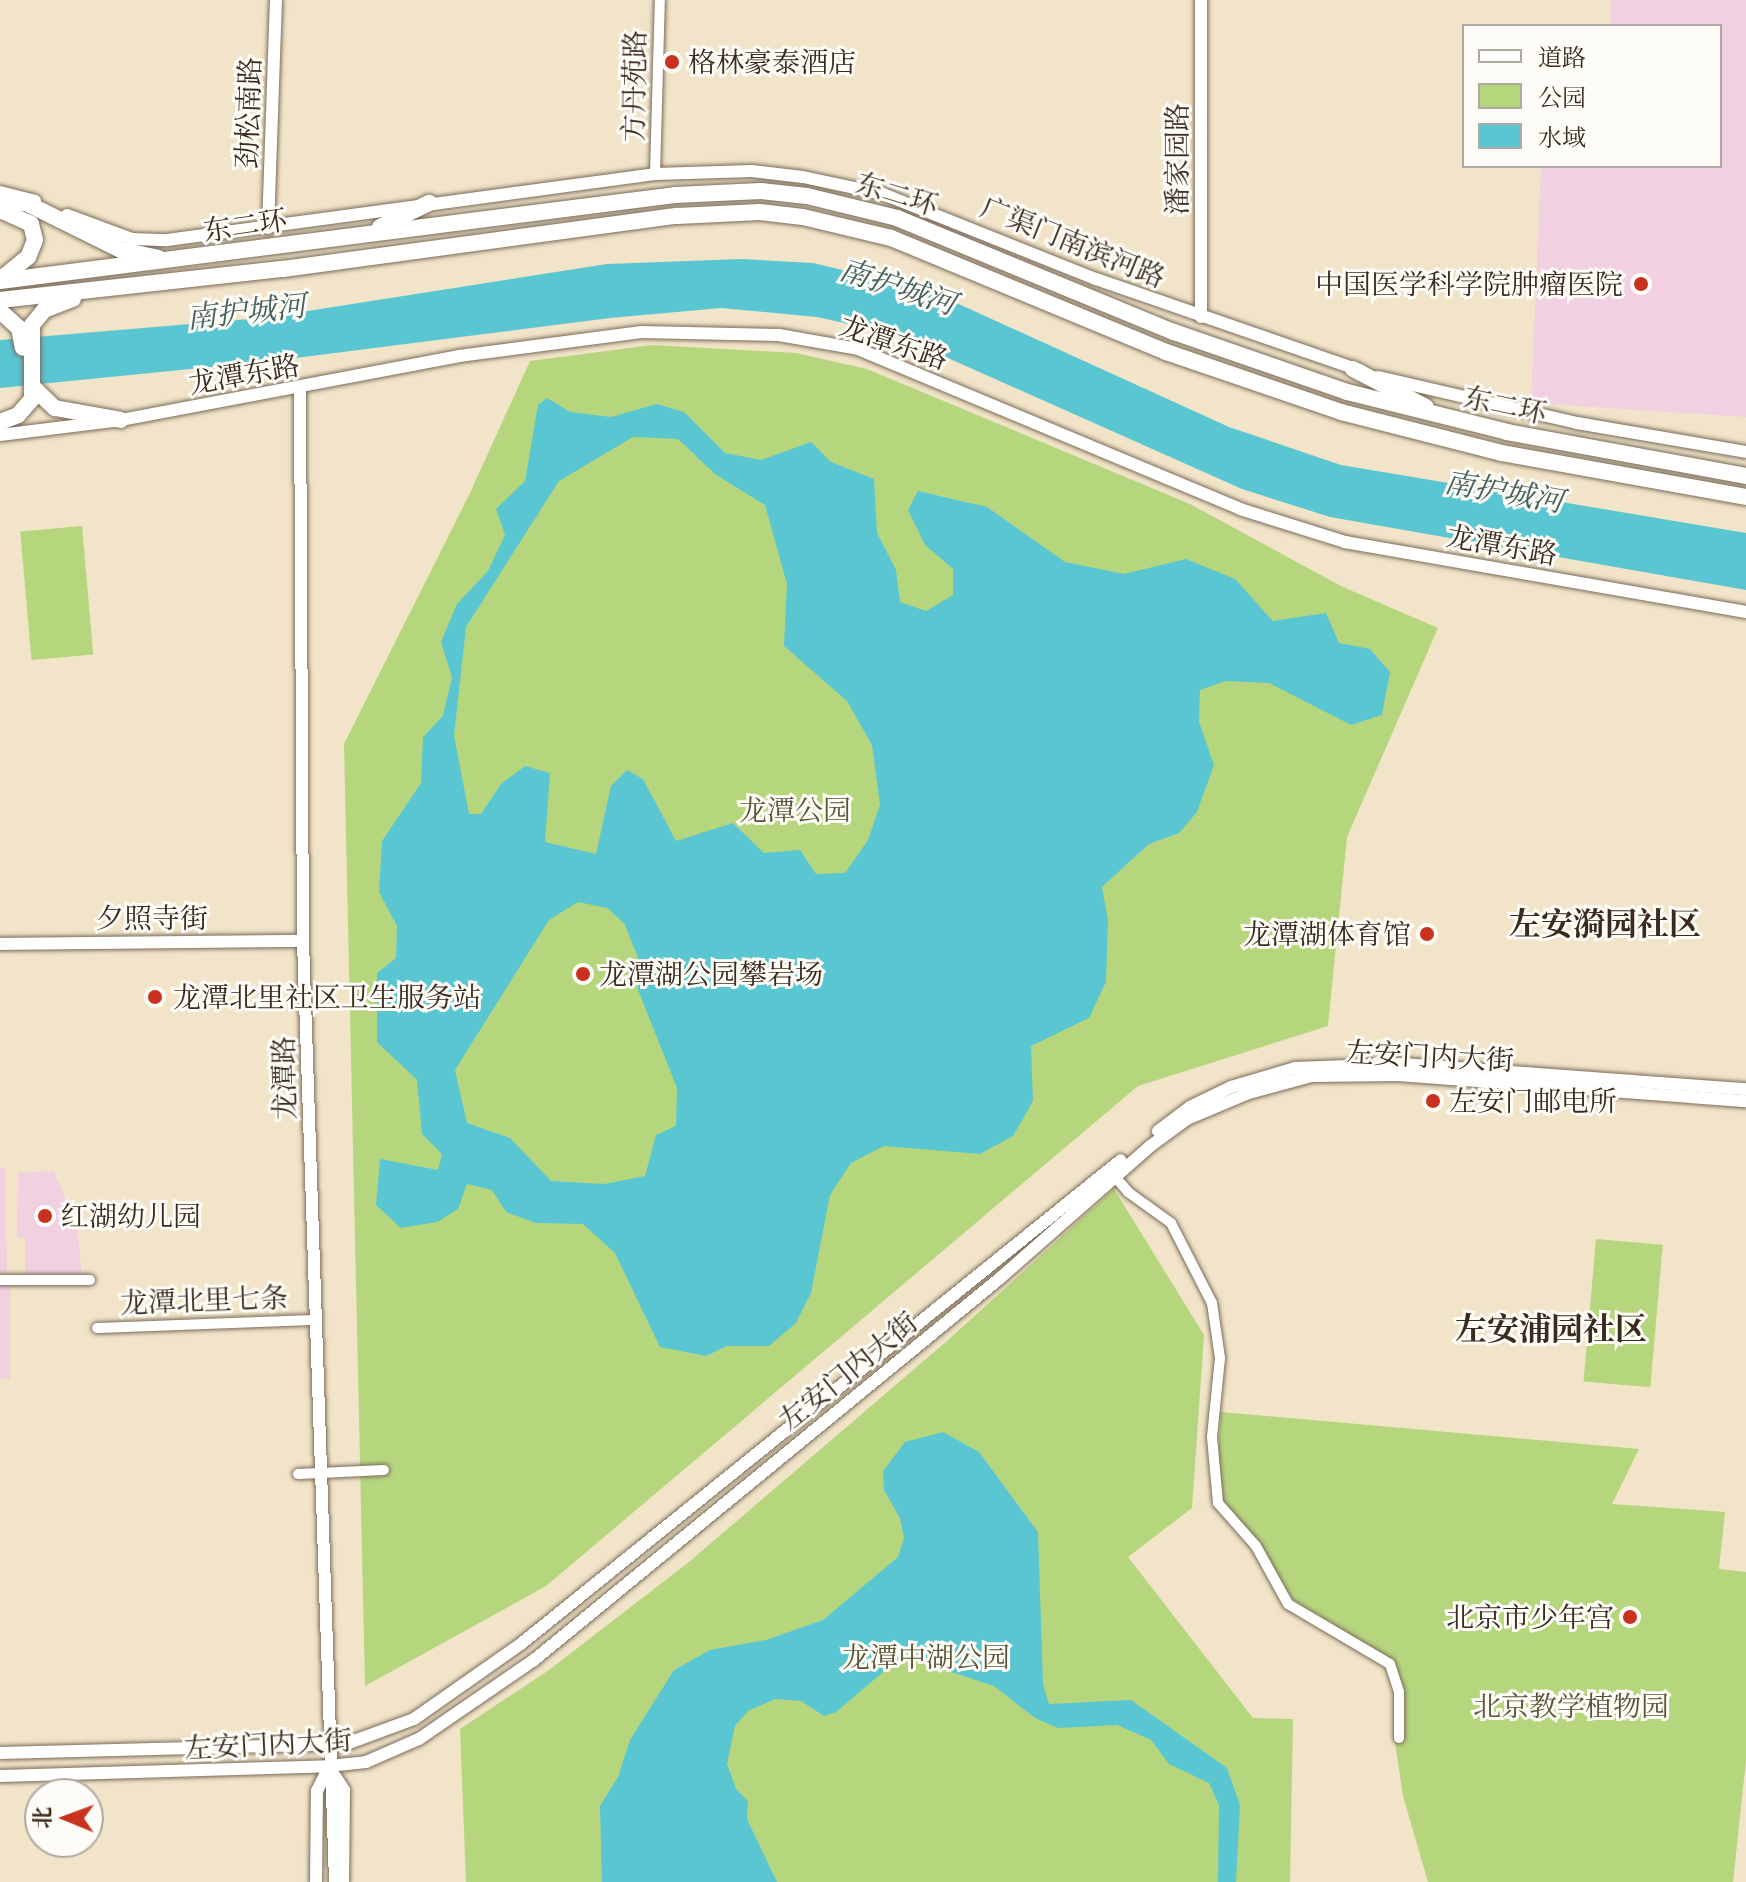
<!DOCTYPE html>
<html>
<head>
<meta charset="utf-8">
<style>
  body { margin:0 }
  #map { position:relative; width:1746px; height:1882px; overflow:hidden; background:#f1e4c8; font-family:"Gentium Book Plus","Noto Serif SC",serif }
  div>[style] { position:absolute }
  [style*='--x'] { left:calc(var(--x)*1px); top:calc(var(--y)*1px); width:calc(var(--w)*1px); rotate:calc(var(--a)*1deg) }
  .built>* { inset:0; background:#f1d0e2; transform-origin:0 0 }
  .green>* { inset:0; background:#b6d67e; transform-origin:0 0 }
  .water>* { inset:0; background:#5ac6d2 }
  .roads { filter:drop-shadow(0 0 2px #7b6b5a) drop-shadow(0 0 2px #7b6b5a) }
  .minor>* { height:10px; margin:-5px; padding:0 5px; transform-origin:5px; border-radius:5px; background:#fff }
  .tertiary>* { height:12px; margin:-6px; padding:0 6px; transform-origin:6px; border-radius:6px; background:#fff }
  .trunk>* { height:16px; margin:-8px; padding:0 8px; transform-origin:8px; border-radius:8px; background:#fff }
  .dots>* { width:22px; height:22px; translate:-50% -50%; box-sizing:border-box; border:4px solid #fdfcf7; border-radius:50% }
  span { translate:-50% -50%; white-space:nowrap; text-align:center; line-height:1.15; -webkit-text-stroke:6px #fdfcf7; paint-order:stroke }
  .poi-label { font-size:28px; color:#3b2a1e }
  .left { translate:0 -50%; text-align:left }
  .right { translate:-100% -50%; text-align:right }
  .street-label { font-size:28px; color:#3b2a1e }
  .park-label { font-size:28px; color:#5a5536 }
  .water-label { font-size:30px; color:#46615d; font-style:italic }
  .quarter-label { font-size:32px; color:#3b2a1e; font-weight:700 }
  .legend { position:absolute; left:1462px; top:24px; width:260px; height:144px; box-sizing:border-box; background:#fdfcf7; border:2px solid #afa8a0; margin:0; padding:10px 14px; list-style:none; font-size:24px; color:#3b2a1e }
  .legend li { display:flex; align-items:center; gap:16px; height:40px }
  .legend b { width:40px; border:2px solid #afa8a0 }
  .north { position:absolute; left:24px; top:1778px; width:80px; height:80px; box-sizing:border-box; background:#fdfcf7; border:2px solid #afa8a0; border-radius:50%; rotate:271deg; font-size:22px; font-weight:700; line-height:32px; text-align:center; color:#3b2a1e }
  .north::after { content:''; display:block; margin:auto; width:28px; height:36px; background:#c8321e; clip-path:polygon(50% 0,100% 100%,50% 72%,0 100%) }
</style>
</head>
<body>
<div id="map">
  <div class="built">
    <i style="clip-path:polygon(1611px 0,1746px 0,1746px 417px,1531px 403px,1541px 166px,1720px 166px,1720px 26px,1610px 26px)"></i>
    <i style="clip-path:polygon(0 1168px,5px 1168px,7px 1273px,0 1273px)"></i>
    <i style="clip-path:polygon(54px 1171px,77px 1228px,82px 1275px,25px 1274px,25px 1238px,17px 1237px,18px 1173px)"></i>
    <i style="left:0;top:1285px;width:10px;height:94px"></i>
  </div>
  <div class="green">
    <i style="clip-path:polygon(652px 345px,796px 353px,867px 369px,1190px 504px,1343px 587px,1438px 628px,1347px 837px,1328px 1026px,1138px 1086px,546px 1586px,365px 1686px,344px 744px,470px 493px,530px 361px)"></i>
    <i style="left:82px;top:526px;width:129px;height:62px;rotate:85deg"></i>
    <i style="clip-path:polygon(1114px 1189px,1204px 1335px,1192px 1508px,1128px 1557px,1253px 1718px,1293px 1719px,1290px 1882px,466px 1882px,460px 1729px,549px 1670px,689px 1562px,947px 1341px)"></i>
    <i style="left:1596px;top:1239px;width:67px;height:143px;rotate:5deg"></i>
    <i style="clip-path:polygon(1221px 1412px,1639px 1449px,1612px 1504px,1725px 1512px,1719px 1569px,1746px 1572px,1746px 1760px,1733px 1882px,1428px 1882px,1403px 1796px,1395px 1742px,1397px 1668px,1389px 1657px,1294px 1601px,1248px 1530px,1222px 1501px,1217px 1474px)"></i>
  </div>
  <div class="water">
    <i style="clip-path:polygon(742px 259px,813px 263px,930px 291px,1229px 427px,1341px 465px,1746px 533px,1746px 590px,1330px 517px,1242px 489px,894px 334px,817px 317px,721px 308px,610px 318px,272px 361px,0 388px,0 340px,263px 318px,607px 264px)"></i>
    <i style="clip-path:polygon(evenodd,547px 398px,570px 412px,611px 417px,657px 404px,684px 412px,725px 453px,761px 460px,811px 442px,831px 462px,874px 479px,877px 533px,896px 570px,900px 602px,926px 611px,953px 595px,953px 569px,925px 545px,908px 510px,918px 491px,987px 507px,1065px 562px,1124px 574px,1186px 559px,1235px 579px,1273px 621px,1326px 613px,1339px 643px,1370px 649px,1390px 672px,1382px 715px,1351px 725px,1269px 683px,1226px 681px,1200px 690px,1199px 722px,1214px 765px,1197px 812px,1179px 833px,1149px 844px,1102px 887px,1108px 921px,1106px 982px,1089px 1018px,1031px 1046px,1033px 1101px,1013px 1136px,980px 1154px,884px 1146px,851px 1163px,830px 1195px,811px 1293px,796px 1323px,769px 1346px,727px 1346px,706px 1356px,660px 1347px,615px 1253px,583px 1224px,536px 1223px,506px 1212px,492px 1190px,467px 1184px,458px 1209px,437px 1222px,401px 1228px,376px 1205px,380px 1159px,438px 1170px,442px 1154px,422px 1134px,417px 1080px,377px 1042px,377px 973px,396px 958px,397px 926px,379px 892px,382px 841px,421px 783px,423px 737px,443px 716px,452px 677px,441px 642px,457px 604px,488px 571px,505px 535px,496px 509px,525px 481px,538px 405px,547px 398px,633px 437px,678px 439px,715px 474px,765px 505px,787px 584px,784px 646px,847px 701px,872px 745px,880px 805px,868px 840px,845px 873px,816px 874px,800px 850px,764px 853px,733px 823px,676px 841px,643px 779px,627px 770px,611px 786px,596px 854px,545px 842px,550px 773px,525px 766px,501px 784px,481px 814px,469px 814px,454px 735px,466px 627px,559px 481px,633px 437px,547px 398px,578px 902px,607px 908px,624px 923px,638px 957px,638px 990px,677px 1088px,676px 1126px,656px 1135px,645px 1176px,604px 1184px,551px 1181px,510px 1138px,467px 1123px,455px 1070px,549px 920px,578px 902px)"></i>
    <i style="clip-path:polygon(943px 1432px,979px 1452px,1038px 1532px,1043px 1685px,1049px 1704px,1131px 1700px,1227px 1768px,1240px 1805px,1236px 1882px,1218px 1882px,1219px 1805px,1209px 1783px,1169px 1764px,1151px 1740px,1117px 1725px,1058px 1728px,1035px 1718px,994px 1686px,902px 1656px,836px 1712px,824px 1716px,801px 1701px,775px 1699px,748px 1711px,735px 1726px,727px 1764px,736px 1789px,748px 1801px,747px 1819px,777px 1882px,602px 1882px,600px 1806px,618px 1777px,630px 1740px,674px 1670px,710px 1650px,766px 1640px,823px 1620px,898px 1557px,904px 1538px,900px 1518px,884px 1490px,883px 1471px,905px 1442px)"></i>
  </div>
  <div class="roads">
    <div class="minor">
      <i style="--x:655;--y:174;--w:174;--a:-88.4"></i>
      <i style="--x:1110;--y:1171;--w:28;--a:49"></i>
      <i style="--x:1128;--y:1192;--w:53;--a:35.8"></i>
      <i style="--x:1171;--y:1223;--w:90;--a:62.9"></i>
      <i style="--x:1212;--y:1303;--w:56;--a:81.7"></i>
      <i style="--x:1220;--y:1358;--w:79;--a:95.8"></i>
      <i style="--x:1212;--y:1437;--w:66;--a:84.8"></i>
      <i style="--x:1218;--y:1503;--w:57;--a:48.5"></i>
      <i style="--x:1256;--y:1546;--w:66;--a:61.1"></i>
      <i style="--x:1288;--y:1604;--w:118;--a:30.5"></i>
      <i style="--x:1390;--y:1664;--w:29;--a:72"></i>
      <i style="--x:1399;--y:1692;--w:46;--a:90"></i>
      <i style="--x:0;--y:1280;--w:90;--a:0"></i>
      <i style="--x:97;--y:1328;--w:217;--a:-2.1"></i>
      <i style="--x:298;--y:1474;--w:86;--a:-2.7"></i>
    </div>
    <div class="tertiary">
      <i style="--x:0;--y:192;--w:36;--a:14"></i>
      <i style="--x:67;--y:215;--w:69;--a:20.3"></i>
      <i style="--x:132;--y:239;--w:35;--a:2"></i>
      <i style="--x:167;--y:240;--w:492;--a:-7.7"></i>
      <i style="--x:655;--y:174;--w:97;--a:-1.8"></i>
      <i style="--x:752;--y:171;--w:51;--a:6.7"></i>
      <i style="--x:803;--y:177;--w:82;--a:12"></i>
      <i style="--x:883;--y:194;--w:229;--a:21.8"></i>
      <i style="--x:1096;--y:279;--w:281;--a:19.1"></i>
      <i style="--x:268;--y:228;--w:228;--a:-88"></i>
      <i style="--x:1201;--y:317;--w:317;--a:-90"></i>
      <i style="--x:1378;--y:377;--w:204;--a:13"></i>
      <i style="--x:1577;--y:423;--w:171;--a:9.7"></i>
      <i style="--x:300;--y:388;--w:553;--a:89.69"></i>
      <i style="--x:303;--y:941;--w:942;--a:88.05"></i>
      <i style="--x:0;--y:435;--w:122;--a:-7.1"></i>
      <i style="--x:121;--y:420;--w:344;--a:-10.7"></i>
      <i style="--x:459;--y:356;--w:184;--a:-7.5"></i>
      <i style="--x:641;--y:332;--w:138;--a:1.2"></i>
      <i style="--x:779;--y:335;--w:80;--a:10"></i>
      <i style="--x:858;--y:349;--w:414;--a:22.7"></i>
      <i style="--x:1240;--y:509;--w:110;--a:17.4"></i>
      <i style="--x:1345;--y:542;--w:407;--a:9.9"></i>
      <i style="--x:0;--y:944;--w:303;--a:-0.6"></i>
      <i style="--x:1158;--y:1131;--w:40;--a:-37"></i>
      <i style="--x:1190;--y:1107;--w:46;--a:-26"></i>
      <i style="--x:1231;--y:1087;--w:67;--a:-16.5"></i>
      <i style="--x:1295;--y:1068;--w:107;--a:-2.1"></i>
      <i style="--x:1402;--y:1064;--w:345;--a:4.2"></i>
      <i style="--x:0;--y:1753;--w:346;--a:-1.5"></i>
      <i style="--x:346;--y:1744;--w:72;--a:-20.2"></i>
      <i style="--x:414;--y:1719;--w:132;--a:-35.1"></i>
      <i style="--x:522;--y:1643;--w:769;--a:-38.88"></i>
      <i style="--x:0;--y:1776;--w:329;--a:-1.7"></i>
      <i style="--x:329;--y:1766;--w:37;--a:-6"></i>
      <i style="--x:366;--y:1762;--w:58;--a:-23.5"></i>
      <i style="--x:419;--y:1739;--w:140;--a:-34.5"></i>
      <i style="--x:534;--y:1660;--w:601;--a:-39.33"></i>
      <i style="--x:999;--y:1279;--w:200;--a:-41.3"></i>
      <i style="--x:1149;--y:1147;--w:47;--a:-36.4"></i>
      <i style="--x:1187;--y:1119;--w:67;--a:-22.8"></i>
      <i style="--x:1249;--y:1093;--w:64;--a:-15.3"></i>
      <i style="--x:1311;--y:1076;--w:87;--a:-0.7"></i>
      <i style="--x:1398;--y:1075;--w:349;--a:4.3"></i>
      <i style="--x:335;--y:1776;--w:17;--a:57"></i>
      <i style="--x:344;--y:1790;--w:92;--a:90.6"></i>
      <i style="--x:316;--y:1882;--w:91;--a:-89.4"></i>
      <i style="--x:317;--y:1791;--w:28;--a:-64"></i>
    </div>
    <div class="trunk">
      <i style="--x:0;--y:202;--w:26;--a:2"></i>
      <i style="--x:26;--y:203;--w:106;--a:26.3"></i>
      <i style="--x:121;--y:250;--w:38;--a:12"></i>
      <i style="--x:0;--y:210;--w:34;--a:24"></i>
      <i style="--x:31;--y:224;--w:16;--a:76"></i>
      <i style="--x:35;--y:240;--w:18;--a:112"></i>
      <i style="--x:28;--y:257;--w:32;--a:141"></i>
      <i style="--x:380;--y:227;--w:55;--a:-26.1"></i>
      <i style="--x:0;--y:281;--w:680;--a:-7.26"></i>
      <i style="--x:675;--y:195;--w:86;--a:-2.7"></i>
      <i style="--x:761;--y:191;--w:46;--a:6.2"></i>
      <i style="--x:807;--y:196;--w:93;--a:13.7"></i>
      <i style="--x:897;--y:218;--w:300;--a:22.4"></i>
      <i style="--x:1174;--y:332;--w:183;--a:19.1"></i>
      <i style="--x:1347;--y:392;--w:165;--a:14"></i>
      <i style="--x:1507;--y:432;--w:243;--a:10.4"></i>
      <i style="--x:0;--y:300;--w:285;--a:-6.3"></i>
      <i style="--x:283;--y:269;--w:398;--a:-7.7"></i>
      <i style="--x:677;--y:216;--w:83;--a:-2.8"></i>
      <i style="--x:760;--y:212;--w:43;--a:6.6"></i>
      <i style="--x:803;--y:217;--w:90;--a:13.4"></i>
      <i style="--x:891;--y:238;--w:298;--a:22.5"></i>
      <i style="--x:1166;--y:352;--w:185;--a:18.9"></i>
      <i style="--x:1341;--y:412;--w:166;--a:14.3"></i>
      <i style="--x:1502;--y:453;--w:248;--a:10.2"></i>
      <i style="--x:0;--y:311;--w:25;--a:42"></i>
      <i style="--x:19;--y:328;--w:20;--a:79"></i>
      <i style="--x:1353;--y:369;--w:82;--a:27.5"></i>
      <i style="--x:34;--y:388;--w:29;--a:44"></i>
      <i style="--x:55;--y:408;--w:67;--a:10.3"></i>
      <i style="--x:0;--y:422;--w:19;--a:-21"></i>
      <i style="--x:18;--y:415;--w:21;--a:-49"></i>
      <i style="--x:32;--y:399;--w:74;--a:-90"></i>
      <i style="--x:32;--y:325;--w:19;--a:-51"></i>
      <i style="--x:44;--y:310;--w:31;--a:-21"></i>
    </div>
  </div>
  <div class="dots">
    <i style="left:672px;top:62px;background:#c8321e"></i>
    <i style="left:1641px;top:284px;background:#c8321e"></i>
    <i style="left:1427px;top:934px;background:#c8321e"></i>
    <i style="left:583px;top:974px;background:#c8321e"></i>
    <i style="left:155px;top:997px;background:#c8321e"></i>
    <i style="left:1433px;top:1101px;background:#c8321e"></i>
    <i style="left:45px;top:1216px;background:#c8321e"></i>
    <i style="left:1630px;top:1617px;background:#c8321e"></i>
  </div>
  <div class="poi-label">
    <span class="left" style="left:688px;top:62px">格林豪泰酒店</span>
    <span class="right" style="left:1623px;top:284px">中国医学科学院肿瘤医院</span>
    <span class="right" style="left:1411px;top:934px">龙潭湖体育馆</span>
    <span class="left" style="left:599px;top:974px">龙潭湖公园攀岩场</span>
    <span class="left" style="left:173px;top:997px">龙潭北里社区卫生服务站</span>
    <span class="left" style="left:1449px;top:1101px">左安门邮电所</span>
    <span class="left" style="left:61px;top:1216px">红湖幼儿园</span>
    <span class="right" style="left:1614px;top:1617px">北京市少年宫</span>
  </div>
  <div class="street-label">
    <span style="left:634px;top:86px;rotate:-89deg">方丹苑路</span>
    <span style="left:248px;top:113px;rotate:-88deg">劲松南路</span>
    <span style="left:1177px;top:159px;rotate:-90deg">潘家园路</span>
    <span style="left:897px;top:194px;rotate:17deg">东二环</span>
    <span style="left:245px;top:225px;rotate:-8deg">东二环</span>
    <span style="left:1073px;top:242px;rotate:22deg">广渠门南滨河路</span>
    <span style="left:894px;top:342px;rotate:19deg">龙潭东路</span>
    <span style="left:244px;top:374px;rotate:-10deg">龙潭东路</span>
    <span style="left:1505px;top:405px;rotate:12deg">东二环</span>
    <span style="left:1502px;top:545px;rotate:10deg">龙潭东路</span>
    <span style="left:152px;top:918px">夕照寺街</span>
    <span style="left:1430px;top:1056px;rotate:3deg">左安门内大街</span>
    <span style="left:284px;top:1078px;rotate:-91deg">龙潭路</span>
    <span style="left:204px;top:1300px;rotate:-2deg">龙潭北里七条</span>
    <span style="left:848px;top:1371px;rotate:-39deg">左安门内大街</span>
    <span style="left:268px;top:1744px;rotate:-3deg">左安门内大街</span>
  </div>
  <div class="park-label">
    <span style="left:795px;top:810px">龙潭公园</span>
    <span style="left:926px;top:1657px">龙潭中湖公园</span>
    <span style="left:1571px;top:1706px">北京教学植物园</span>
  </div>
  <div class="water-label">
    <span style="left:898px;top:286px;rotate:18deg">南护城河</span>
    <span style="left:246px;top:311px;rotate:-6deg">南护城河</span>
    <span style="left:1504px;top:491px;rotate:10deg">南护城河</span>
  </div>
  <div class="quarter-label">
    <span style="left:1605px;top:924px">左安漪园社区</span>
    <span style="left:1551px;top:1329px">左安浦园社区</span>
  </div>
  <ul class="legend">
  <li><b style="height:10px;background:#fff"></b>道路</li>
  <li><b style="height:22px;background:#b6d67e"></b>公园</li>
  <li><b style="height:22px;background:#5ac6d2"></b>水域</li>
  </ul>
  <div class="north">北</div>
</div>
</body>
</html>
